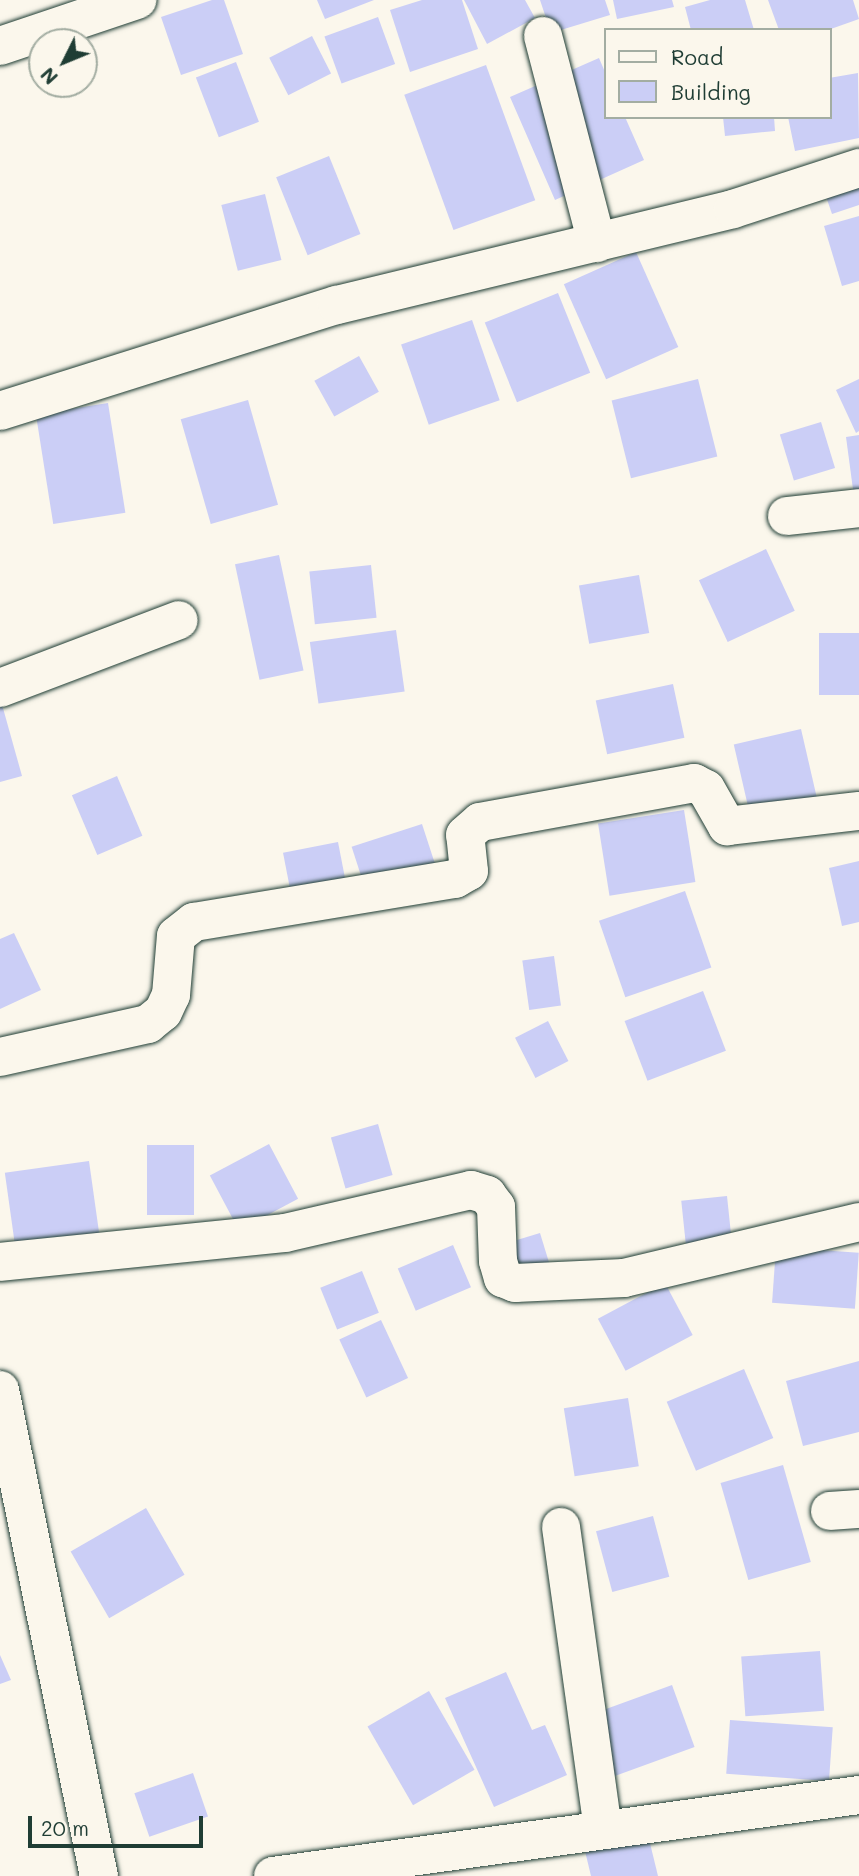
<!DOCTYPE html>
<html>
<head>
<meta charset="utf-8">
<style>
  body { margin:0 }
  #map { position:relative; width:859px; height:1876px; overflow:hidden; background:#fbf7ec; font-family:Mali,sans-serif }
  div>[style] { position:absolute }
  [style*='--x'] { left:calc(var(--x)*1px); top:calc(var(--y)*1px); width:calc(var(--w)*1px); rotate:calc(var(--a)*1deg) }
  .building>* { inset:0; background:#cbcef6; transform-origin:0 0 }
  .roads { filter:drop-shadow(0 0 2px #1f3d34) drop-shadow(0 0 2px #1f3d34) }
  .street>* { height:38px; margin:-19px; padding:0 19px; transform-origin:19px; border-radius:19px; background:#fbf7ec }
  span { translate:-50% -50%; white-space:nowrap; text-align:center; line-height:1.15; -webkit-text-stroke:6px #fbf7ec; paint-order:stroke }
  .legend { position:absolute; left:604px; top:28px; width:228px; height:91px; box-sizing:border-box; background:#fbf7ec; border:2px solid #a3ada2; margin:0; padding:9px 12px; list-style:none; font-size:21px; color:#1f3d34 }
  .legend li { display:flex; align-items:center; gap:14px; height:35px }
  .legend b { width:35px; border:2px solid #a3ada2 }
  .north { position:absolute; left:28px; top:28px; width:70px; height:70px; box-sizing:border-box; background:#fbf7ec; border:2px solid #a3ada2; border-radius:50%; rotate:227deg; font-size:19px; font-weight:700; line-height:28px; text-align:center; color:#1f3d34 }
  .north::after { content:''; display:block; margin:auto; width:24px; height:32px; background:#1f3d34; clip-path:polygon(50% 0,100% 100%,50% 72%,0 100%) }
  .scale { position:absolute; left:28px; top:1816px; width:175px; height:32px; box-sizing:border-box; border:4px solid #1f3d34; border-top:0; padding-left:9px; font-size:21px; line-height:24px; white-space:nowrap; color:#1f3d34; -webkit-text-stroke:5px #fbf7ec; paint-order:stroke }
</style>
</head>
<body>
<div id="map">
  <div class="building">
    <i style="clip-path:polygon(212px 0,224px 0,243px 54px,181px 75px,161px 17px)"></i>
    <i style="clip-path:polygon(317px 0,374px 0,325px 19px)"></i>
    <i style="clip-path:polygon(422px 0,462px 0,478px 49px,410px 72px,390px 10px)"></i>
    <i style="clip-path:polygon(464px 0,525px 0,535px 18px,487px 44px)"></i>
    <i style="clip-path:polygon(540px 0,605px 0,610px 15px,551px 33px)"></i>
    <i style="clip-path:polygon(613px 0,672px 0,674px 7px,617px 19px)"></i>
    <i style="clip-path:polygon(710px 0,745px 0,754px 30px,691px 30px,685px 7px)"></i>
    <i style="clip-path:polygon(768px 0,853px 0,859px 19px,828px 30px,779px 30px)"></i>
    <i style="left:378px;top:17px;width:50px;height:57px;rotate:70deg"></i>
    <i style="left:312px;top:36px;width:42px;height:48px;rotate:63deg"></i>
    <i style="clip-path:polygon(599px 58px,605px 72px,605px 117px,625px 117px,644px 160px,555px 200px,510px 97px)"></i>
    <i style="left:236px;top:62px;width:64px;height:43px;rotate:69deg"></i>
    <i style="left:486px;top:65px;width:144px;height:87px;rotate:70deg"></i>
    <i style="clip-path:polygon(858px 73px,859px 138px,795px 151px,788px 117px,829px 117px,829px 78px)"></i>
    <i style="clip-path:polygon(723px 117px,774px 117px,775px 131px,725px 136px)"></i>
    <i style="left:329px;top:156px;width:84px;height:57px;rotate:68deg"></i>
    <i style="clip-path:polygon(859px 166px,859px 205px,832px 214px,820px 179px)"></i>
    <i style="left:265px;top:194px;width:68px;height:45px;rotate:76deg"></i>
    <i style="clip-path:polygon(859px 216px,859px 281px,842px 286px,824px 226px)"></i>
    <i style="left:636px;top:252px;width:104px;height:79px;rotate:66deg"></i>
    <i style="left:558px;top:293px;width:86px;height:79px;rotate:68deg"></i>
    <i style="left:472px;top:320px;width:85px;height:75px;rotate:71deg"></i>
    <i style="left:359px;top:356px;width:41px;height:51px;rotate:61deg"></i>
    <i style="left:698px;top:379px;width:80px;height:89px;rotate:76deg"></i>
    <i style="clip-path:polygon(859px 379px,859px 431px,856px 433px,836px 390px)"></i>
    <i style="left:248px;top:400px;width:109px;height:70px;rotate:74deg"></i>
    <i style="left:108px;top:403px;width:111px;height:73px;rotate:81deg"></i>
    <i style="left:821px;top:422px;width:48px;height:43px;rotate:73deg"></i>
    <i style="clip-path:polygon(859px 435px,859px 496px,854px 497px,846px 437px)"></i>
    <i style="left:766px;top:549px;width:68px;height:74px;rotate:65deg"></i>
    <i style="left:279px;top:555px;width:118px;height:45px;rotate:78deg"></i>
    <i style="left:371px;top:565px;width:53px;height:62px;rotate:84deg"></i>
    <i style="left:639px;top:575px;width:59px;height:61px;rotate:80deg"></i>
    <i style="left:396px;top:630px;width:62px;height:87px;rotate:82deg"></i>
    <i style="left:859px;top:633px;width:62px;height:40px;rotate:90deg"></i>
    <i style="left:673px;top:684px;width:55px;height:79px;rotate:78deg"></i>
    <i style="clip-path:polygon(1px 701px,22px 776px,0 782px,0 702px)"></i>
    <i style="left:801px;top:729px;width:72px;height:69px;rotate:77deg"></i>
    <i style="left:117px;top:776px;width:65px;height:49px;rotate:67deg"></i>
    <i style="left:684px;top:810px;width:73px;height:87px;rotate:81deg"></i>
    <i style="left:422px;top:824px;width:49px;height:74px;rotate:72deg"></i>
    <i style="left:338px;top:842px;width:44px;height:56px;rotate:79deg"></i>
    <i style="clip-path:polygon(859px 861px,859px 922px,842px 926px,829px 868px)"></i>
    <i style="left:685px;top:891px;width:81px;height:91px;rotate:71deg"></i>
    <i style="clip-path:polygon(14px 933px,41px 990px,0 1009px,0 939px)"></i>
    <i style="left:554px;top:956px;width:50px;height:32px;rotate:82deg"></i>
    <i style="left:703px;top:991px;width:64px;height:84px;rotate:69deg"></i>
    <i style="left:548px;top:1021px;width:45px;height:37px;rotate:63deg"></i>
    <i style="left:378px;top:1124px;width:53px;height:49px;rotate:74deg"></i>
    <i style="left:269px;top:1144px;width:62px;height:67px;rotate:62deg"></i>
    <i style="left:147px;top:1145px;width:47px;height:70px"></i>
    <i style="left:89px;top:1161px;width:73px;height:85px;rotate:82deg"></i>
    <i style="left:727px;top:1196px;width:54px;height:46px;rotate:84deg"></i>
    <i style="left:540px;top:1233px;width:39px;height:61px;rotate:73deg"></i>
    <i style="left:453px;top:1245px;width:46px;height:60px;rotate:67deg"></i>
    <i style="left:776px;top:1247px;width:83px;height:56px;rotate:4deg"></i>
    <i style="left:362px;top:1271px;width:45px;height:45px;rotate:68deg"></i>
    <i style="left:665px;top:1283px;width:59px;height:76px;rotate:62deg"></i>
    <i style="left:381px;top:1320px;width:64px;height:46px;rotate:65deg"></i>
    <i style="clip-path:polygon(859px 1361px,859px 1432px,803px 1446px,786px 1381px)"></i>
    <i style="left:744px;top:1369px;width:75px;height:84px;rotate:67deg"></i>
    <i style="left:628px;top:1398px;width:69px;height:65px;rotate:81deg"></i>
    <i style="left:783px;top:1465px;width:101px;height:65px;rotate:74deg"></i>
    <i style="left:146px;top:1508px;width:77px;height:87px;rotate:60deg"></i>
    <i style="left:653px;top:1516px;width:63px;height:59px;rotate:75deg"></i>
    <i style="left:820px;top:1651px;width:60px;height:79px;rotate:86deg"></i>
    <i style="clip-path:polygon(0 1655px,11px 1680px,0 1684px)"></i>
    <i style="clip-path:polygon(506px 1672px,532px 1730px,545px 1725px,567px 1775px,494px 1807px,445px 1698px)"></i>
    <i style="left:672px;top:1685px;width:66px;height:95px;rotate:70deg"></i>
    <i style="left:429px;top:1691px;width:91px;height:71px;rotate:60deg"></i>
    <i style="left:730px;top:1720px;width:103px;height:54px;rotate:4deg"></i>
    <i style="left:193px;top:1773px;width:46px;height:62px;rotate:71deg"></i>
    <i style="clip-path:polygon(648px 1835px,658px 1876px,591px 1876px,585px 1851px)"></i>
  </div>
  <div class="roads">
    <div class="street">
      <i style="--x:543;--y:36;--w:214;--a:75.4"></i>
      <i style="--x:0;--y:46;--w:145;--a:-18.6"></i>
      <i style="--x:0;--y:411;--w:353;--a:-17.5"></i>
      <i style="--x:337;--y:305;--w:407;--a:-13.6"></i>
      <i style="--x:733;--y:209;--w:133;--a:-18"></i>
      <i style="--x:787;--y:516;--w:72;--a:-6.3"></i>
      <i style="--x:0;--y:688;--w:191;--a:-20.8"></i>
      <i style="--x:0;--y:1057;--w:152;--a:-12.6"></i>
      <i style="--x:148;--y:1024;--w:19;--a:-39"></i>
      <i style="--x:163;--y:1012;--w:19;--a:-65"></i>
      <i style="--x:171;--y:995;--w:59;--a:-85.2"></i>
      <i style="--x:176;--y:936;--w:23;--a:-38"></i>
      <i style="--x:194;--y:922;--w:265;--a:-9.4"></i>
      <i style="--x:455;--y:879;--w:16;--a:-30"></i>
      <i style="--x:469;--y:871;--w:36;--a:-96"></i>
      <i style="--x:465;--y:835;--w:20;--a:-41"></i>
      <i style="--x:480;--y:822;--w:218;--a:-10.3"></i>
      <i style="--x:694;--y:783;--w:13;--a:27"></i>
      <i style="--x:706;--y:789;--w:43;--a:60.4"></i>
      <i style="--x:727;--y:826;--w:133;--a:-6.5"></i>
      <i style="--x:0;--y:1262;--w:286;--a:-5.8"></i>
      <i style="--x:285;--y:1233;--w:191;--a:-13"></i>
      <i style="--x:471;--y:1190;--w:17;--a:17"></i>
      <i style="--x:487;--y:1195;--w:15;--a:53"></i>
      <i style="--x:496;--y:1207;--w:54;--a:87.9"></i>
      <i style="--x:498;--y:1261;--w:18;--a:74"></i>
      <i style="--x:503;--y:1278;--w:13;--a:23"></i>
      <i style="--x:515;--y:1283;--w:109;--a:-2.6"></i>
      <i style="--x:624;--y:1278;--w:242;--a:-13.4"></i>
      <i style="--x:0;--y:1390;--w:496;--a:78.5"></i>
      <i style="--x:830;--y:1511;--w:29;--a:-4"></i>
      <i style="--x:561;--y:1527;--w:305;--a:82.1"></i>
      <i style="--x:273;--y:1876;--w:592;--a:-7.87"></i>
    </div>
  </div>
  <ul class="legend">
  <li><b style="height:9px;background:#fbf7ec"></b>Road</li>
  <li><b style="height:19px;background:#cbcef6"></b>Building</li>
  </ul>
  <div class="north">N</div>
  <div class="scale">20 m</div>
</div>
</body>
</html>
